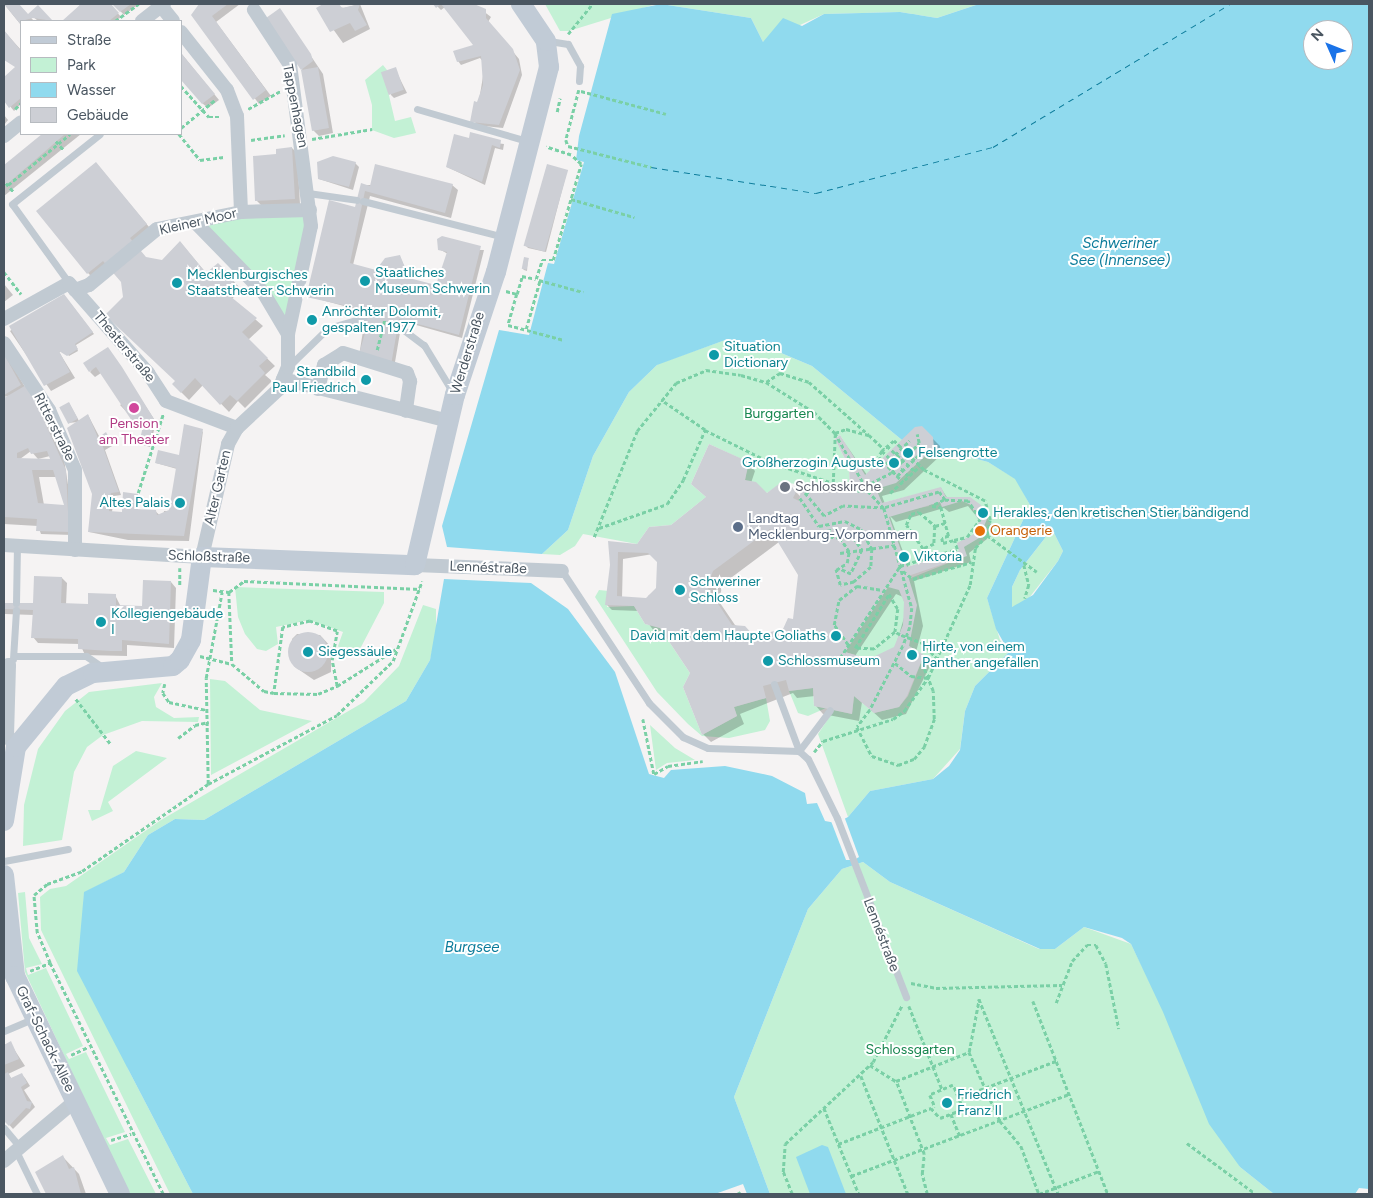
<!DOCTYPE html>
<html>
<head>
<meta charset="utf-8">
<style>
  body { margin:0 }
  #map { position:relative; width:1373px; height:1198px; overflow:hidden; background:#f5f3f3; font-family:Figtree,sans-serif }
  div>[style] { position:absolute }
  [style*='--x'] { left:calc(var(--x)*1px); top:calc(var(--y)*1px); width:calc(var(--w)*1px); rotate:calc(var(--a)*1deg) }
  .green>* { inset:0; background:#c3f1d5 }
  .water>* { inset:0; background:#90daee }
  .pier>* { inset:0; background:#f5f3f3 }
  .shadow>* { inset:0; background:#0003 }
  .ferry>* { height:1px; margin-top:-0.5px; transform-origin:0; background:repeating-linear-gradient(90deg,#0c7c9b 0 6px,transparent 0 11px) }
  .building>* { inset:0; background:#cdcfd5; transform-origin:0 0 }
  .round { border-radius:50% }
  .path>* { height:2.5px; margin-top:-1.25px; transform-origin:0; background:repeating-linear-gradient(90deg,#7ad0a6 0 4px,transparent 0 6.5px) }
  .lane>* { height:7px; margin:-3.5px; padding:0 3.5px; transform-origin:3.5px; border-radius:3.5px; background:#c1cad2 }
  .street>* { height:14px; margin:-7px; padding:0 7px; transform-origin:7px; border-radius:7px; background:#c1cad2 }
  .secondary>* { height:20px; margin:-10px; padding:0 10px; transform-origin:10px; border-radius:10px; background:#c1cbd6 }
  .dots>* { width:14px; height:14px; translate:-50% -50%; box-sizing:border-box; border:2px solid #fff; border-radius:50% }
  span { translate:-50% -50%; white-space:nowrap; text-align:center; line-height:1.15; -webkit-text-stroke:4px #fff; paint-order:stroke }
  .street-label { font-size:14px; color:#4a5661 }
  .culture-label { font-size:14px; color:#0d838f }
  .left { translate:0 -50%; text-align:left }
  .right { translate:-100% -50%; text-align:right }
  .park-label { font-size:14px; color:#17864f }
  .hotel-label { font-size:14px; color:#b23c85 }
  .worship-label { font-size:14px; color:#5b616d }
  .service-label { font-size:14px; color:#4e5e75 }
  .food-label { font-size:14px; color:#c56008 }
  .water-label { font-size:15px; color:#0c7c9b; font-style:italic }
  .frame { position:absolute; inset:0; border:5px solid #4a5661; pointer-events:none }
  .legend { position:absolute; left:20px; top:20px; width:162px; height:115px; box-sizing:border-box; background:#fff; border:1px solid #b7bbc0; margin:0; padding:6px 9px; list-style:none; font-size:15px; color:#4a5661 }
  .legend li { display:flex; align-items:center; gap:10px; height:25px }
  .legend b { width:25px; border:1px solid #b7bbc0 }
  .north { position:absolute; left:1303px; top:20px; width:50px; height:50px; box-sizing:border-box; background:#fff; border:1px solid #b7bbc0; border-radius:50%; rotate:314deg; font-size:14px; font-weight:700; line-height:20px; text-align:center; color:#4a5661 }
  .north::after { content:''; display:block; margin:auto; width:18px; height:22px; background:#1a73e8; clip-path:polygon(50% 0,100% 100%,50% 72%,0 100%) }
</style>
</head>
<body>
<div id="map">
  <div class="green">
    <i style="clip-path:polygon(545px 4px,656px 4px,569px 31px,560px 31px)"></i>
    <i style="clip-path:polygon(661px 4px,979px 4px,937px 18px,900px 12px,824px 14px,763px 42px,751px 18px)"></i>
    <i style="clip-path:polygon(383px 65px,394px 79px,387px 87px,395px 121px,411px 117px,416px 133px,394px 138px,372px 130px,372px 105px,365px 80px)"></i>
    <i style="clip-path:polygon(309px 210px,288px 334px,263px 292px,195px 222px)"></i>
    <i style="clip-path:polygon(728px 339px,774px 350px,812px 366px,902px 440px,937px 457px,954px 453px,988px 462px,1016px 479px,1030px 505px,987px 598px,1000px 640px,1009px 652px,975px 686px,965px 711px,960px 749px,933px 779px,870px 791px,848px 817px,818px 734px,834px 710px,852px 714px,854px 696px,874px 713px,899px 707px,908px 696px,924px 655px,909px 646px,869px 659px,845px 652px,888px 587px,951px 562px,949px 554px,907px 567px,903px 563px,887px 515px,929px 506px,925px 492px,882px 503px,876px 489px,899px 480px,865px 475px,840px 435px,835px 439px,849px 467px,850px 493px,783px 482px,767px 493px,745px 480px,748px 462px,709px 444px,691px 484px,706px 497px,671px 525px,649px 527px,637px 544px,583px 534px,575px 546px,560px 555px,542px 554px,568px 530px,593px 456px,629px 392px,658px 364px)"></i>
    <i style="clip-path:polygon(1052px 529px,1063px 551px,1058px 561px,1025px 603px,1012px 607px,1012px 587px,1020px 570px)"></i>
    <i style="clip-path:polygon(235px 587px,384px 592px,384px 603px,360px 649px,352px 655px,343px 654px,338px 646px,343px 632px,309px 620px,276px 627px,278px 644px,266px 651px,257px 649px,245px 634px,238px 617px)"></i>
    <i style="clip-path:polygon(599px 590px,609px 591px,607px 607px,634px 606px,645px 624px,660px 628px,690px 673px,683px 687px,702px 735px,737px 716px,734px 707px,766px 698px,770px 721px,765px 730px,729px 738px,702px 736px,688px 724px,657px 692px,595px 597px)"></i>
    <i style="clip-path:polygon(423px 605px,436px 609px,436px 635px,430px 660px,406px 701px,204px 820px,175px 819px,148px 835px,124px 872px,84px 893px,83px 927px,128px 1069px,193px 1194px,170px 1194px,41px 930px,40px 897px,50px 889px,66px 886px,161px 820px,364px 702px,399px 666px)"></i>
    <i style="clip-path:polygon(210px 679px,225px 681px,260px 710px,312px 721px,211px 775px)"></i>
    <i style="clip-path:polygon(162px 683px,154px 697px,156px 707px,174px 718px,199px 717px,198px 722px,142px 721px,103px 735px,87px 747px,74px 772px,62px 840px,23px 846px,24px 805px,38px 749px,65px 711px,89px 692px)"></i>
    <i style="clip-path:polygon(813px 688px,814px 706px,826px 708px,808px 716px,798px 713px,789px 691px)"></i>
    <i style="clip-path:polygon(650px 725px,675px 748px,695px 760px,667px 763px,656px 770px)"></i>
    <i style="clip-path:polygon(136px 751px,167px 758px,108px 802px,113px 811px,92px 821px,88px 810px,100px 810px,113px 766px)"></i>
    <i style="clip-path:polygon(863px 862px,890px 882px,1039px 949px,1055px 949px,1084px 927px,1131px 944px,1240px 1167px,1274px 1194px,770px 1194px,734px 1097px,808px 909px,842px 869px)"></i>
    <i style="clip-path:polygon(25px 892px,29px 938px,42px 964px,26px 968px,28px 975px,46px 968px,83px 1046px,66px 1054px,69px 1059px,86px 1052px,125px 1132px,106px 1138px,110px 1145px,128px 1139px,156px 1194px,129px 1194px,25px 972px,18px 893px)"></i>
  </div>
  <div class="water">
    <i style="clip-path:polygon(evenodd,661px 4px,751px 18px,763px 42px,783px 18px,802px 26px,824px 14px,900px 12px,937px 18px,979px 4px,1369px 4px,1369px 1189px,1359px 1188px,1355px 1194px,1274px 1194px,1240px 1167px,1209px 1124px,1163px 1012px,1131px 944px,1122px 938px,1084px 927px,1055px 949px,1040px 949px,890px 882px,863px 862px,842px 869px,808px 909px,734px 1097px,770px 1194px,747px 1194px,743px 1184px,715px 1194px,193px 1194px,77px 971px,84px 892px,124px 872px,148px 835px,175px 819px,204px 820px,406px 701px,430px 660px,444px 579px,531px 583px,568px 609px,615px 672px,649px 774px,664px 778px,671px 770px,725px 766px,772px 776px,805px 793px,807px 804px,817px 803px,825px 821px,836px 823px,848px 817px,870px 791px,933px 779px,949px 766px,960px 750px,965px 711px,975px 686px,1009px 652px,996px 629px,987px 598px,1030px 505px,1015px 479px,988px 462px,954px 453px,927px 455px,902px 440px,812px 366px,774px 350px,728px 339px,657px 365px,629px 392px,593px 456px,568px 530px,542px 554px,447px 547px,442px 526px,499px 330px,529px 335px,548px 263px,554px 264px,584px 162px,576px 160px,579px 136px,612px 14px,661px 4px,1313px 30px,1343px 30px,1343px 60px,1313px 60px,1313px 30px,661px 4px,1052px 529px,1063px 551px,1058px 561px,1033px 595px,1012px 607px,1012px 587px,1020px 570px,1052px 529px)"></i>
    <i style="clip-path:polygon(822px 1145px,828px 1147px,846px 1194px,810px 1194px,796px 1157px)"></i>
  </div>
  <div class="pier">
    <i style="clip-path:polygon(844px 816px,859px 857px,854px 860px,846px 860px,831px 821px)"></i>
  </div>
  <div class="shadow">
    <i style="clip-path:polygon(4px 4px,18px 4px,34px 21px,21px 21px,21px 25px)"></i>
    <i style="clip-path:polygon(81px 4px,110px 4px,121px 17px,116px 21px,66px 21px)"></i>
    <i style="clip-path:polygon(114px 4px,139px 4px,124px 15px)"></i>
    <i style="clip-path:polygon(201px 4px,240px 4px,216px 22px,271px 96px,259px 104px,192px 15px)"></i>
    <i style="clip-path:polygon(327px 4px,344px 8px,360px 4px,370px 29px,343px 43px,318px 8px)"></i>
    <i style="clip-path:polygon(435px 4px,474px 4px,491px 17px,488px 22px,519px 59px,522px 75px,503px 128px,475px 125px,485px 64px,480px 58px,461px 65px,458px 61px,475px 45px,445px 7px,441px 10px)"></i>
    <i style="clip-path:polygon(38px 7px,52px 21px,38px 21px,30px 14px)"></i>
    <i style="clip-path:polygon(280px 10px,323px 74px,333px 133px,319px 136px,313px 130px,302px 69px,268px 18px)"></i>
    <i style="clip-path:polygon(4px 31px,21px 50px,21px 104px,14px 111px,4px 99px,4px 79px,17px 68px,4px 55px)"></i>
    <i style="clip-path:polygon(181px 53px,219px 100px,208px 108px,202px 103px)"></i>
    <i style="clip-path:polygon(395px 69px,407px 93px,394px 98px,391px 95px)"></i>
    <i style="clip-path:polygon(4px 115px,8px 120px,4px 125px)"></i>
    <i style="clip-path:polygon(44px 134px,81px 134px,4px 196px,4px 167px)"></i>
    <i style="clip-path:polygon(470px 140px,504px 144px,503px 150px,495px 148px,485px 185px,447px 167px)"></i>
    <i style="clip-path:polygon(292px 148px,297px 153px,300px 204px,262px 206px,256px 200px)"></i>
    <i style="clip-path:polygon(96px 163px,154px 233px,136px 246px,146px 258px,162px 261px,180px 242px,207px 274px,225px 272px,241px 289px,232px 299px,263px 326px,248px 340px,275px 366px,265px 375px,272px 381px,245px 408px,238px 401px,229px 412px,203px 385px,189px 400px,173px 384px,176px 381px,125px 298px,122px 281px,111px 268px,95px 280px,88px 273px)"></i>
    <i style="clip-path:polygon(355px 163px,359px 167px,353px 190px,319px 179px)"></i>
    <i style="clip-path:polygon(567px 171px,546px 252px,528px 248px,526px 246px)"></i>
    <i style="clip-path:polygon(362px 185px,452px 185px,458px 190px,451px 218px,370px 196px,353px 265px,377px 271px,400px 257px,411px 280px,437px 287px,448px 254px,439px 249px,484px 250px,462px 338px,402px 321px,394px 368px,359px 356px,366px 312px,307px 296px,359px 209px)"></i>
    <i style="clip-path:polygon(528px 259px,527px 271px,524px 270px,522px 268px)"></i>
    <i style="clip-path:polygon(4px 284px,13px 295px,4px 302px)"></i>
    <i style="clip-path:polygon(64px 295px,94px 334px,76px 345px,78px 351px,69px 356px,64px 350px,59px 352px,75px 378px,51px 391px,10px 331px)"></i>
    <i style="clip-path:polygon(108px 349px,156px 422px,150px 447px,140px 444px,143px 429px,120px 405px,123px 403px,101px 373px,95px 377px,90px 372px)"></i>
    <i style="clip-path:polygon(evenodd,4px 352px,25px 387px,33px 391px,63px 453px,72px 510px,72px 535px,41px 534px,38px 526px,4px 524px,4px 400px,12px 395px,4px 397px,4px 386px,12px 382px,4px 384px,4px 352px,31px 451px,38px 459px,50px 456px,52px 463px,20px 459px,31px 451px,4px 352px,39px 477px,57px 477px,66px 506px,44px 505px,39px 477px)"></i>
    <i style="clip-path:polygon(69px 403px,79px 421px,88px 415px,100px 438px,106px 434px,114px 445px,105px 450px,121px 495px,114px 496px,112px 512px,123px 514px,124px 493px,141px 498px,137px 513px,155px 511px,163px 518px,164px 511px,170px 511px,177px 469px,156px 463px,180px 456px,203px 431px,189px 541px,128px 540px,89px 532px,93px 494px,78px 422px,68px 423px)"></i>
    <i style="clip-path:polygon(evenodd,922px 428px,940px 446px,941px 455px,904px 490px,882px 496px,885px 504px,941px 488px,948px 499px,970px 499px,981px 506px,992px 526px,987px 539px,969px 553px,971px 562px,914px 581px,923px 626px,916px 652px,931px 664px,906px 714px,882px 720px,862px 702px,859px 721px,823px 714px,816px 706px,815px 696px,797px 698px,793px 693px,740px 714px,744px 724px,711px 742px,703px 734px,691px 673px,665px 634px,654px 631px,639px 611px,612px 610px,606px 604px,612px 565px,609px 542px,638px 545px,671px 526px,748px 463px,755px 471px,751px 483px,767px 495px,788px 484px,801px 497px,852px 495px,850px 467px,840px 436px,867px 475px,922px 428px,968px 506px,981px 522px,971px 539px,958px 544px,961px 551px,909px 568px,890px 516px,896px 522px,944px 508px,949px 512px,968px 506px,922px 428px,779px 542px,800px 575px,794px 620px,784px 630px,754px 637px,735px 625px,718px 600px,724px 583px,779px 542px,922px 428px,653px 554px,658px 562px,657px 589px,648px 596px,649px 606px,622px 598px,623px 559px,653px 554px,922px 428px,896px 594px,903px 597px,906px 611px,895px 648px,870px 660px,855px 656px,896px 594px)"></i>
    <i style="clip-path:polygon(4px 562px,5px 604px,34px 605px,62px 578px,67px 583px,66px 605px,89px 606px,115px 595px,121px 607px,143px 608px,171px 582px,176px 588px,174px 648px,127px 645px,127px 656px,85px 655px,80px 644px,38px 643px,33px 637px,34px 615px,5px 614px,4px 643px)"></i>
    <i style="clip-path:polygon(297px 634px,320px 635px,331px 647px,331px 672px,314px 680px,295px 667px,292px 639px)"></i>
    <i style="clip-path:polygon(10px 1043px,25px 1066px,8px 1074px,12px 1079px,22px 1075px,25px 1078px,30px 1086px,24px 1090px,35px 1107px,13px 1129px,4px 1119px,4px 1045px)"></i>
    <i style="clip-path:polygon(63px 1157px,79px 1174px,86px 1194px,49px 1194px,37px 1172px)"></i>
  </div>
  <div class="ferry">
    <i style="--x:651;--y:167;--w:167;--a:9"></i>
    <i style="--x:816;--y:193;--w:183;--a:-14.6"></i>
    <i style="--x:993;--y:147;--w:277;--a:-31.1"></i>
  </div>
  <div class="building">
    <i style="clip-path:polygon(4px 4px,19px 4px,28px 14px,38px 5px,53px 21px,33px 18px,21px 21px,21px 25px)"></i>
    <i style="clip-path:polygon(81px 4px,111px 4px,119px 13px,109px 21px,62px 21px)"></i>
    <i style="clip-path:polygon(112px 4px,131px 4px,120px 12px)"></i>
    <i style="clip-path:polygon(199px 4px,228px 4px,212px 16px,266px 90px,253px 100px,191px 15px)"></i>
    <i style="clip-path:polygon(323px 4px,339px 4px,342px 8px,360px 4px,358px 10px,367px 25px,355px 31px,350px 23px,330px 32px,316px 8px)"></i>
    <i style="clip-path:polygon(433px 4px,474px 4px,486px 9px,486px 18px,513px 49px,520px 70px,499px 125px,470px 122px,474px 101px,477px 102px,483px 85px,481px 56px,457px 62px,453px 51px,473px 45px,441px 4px,436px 8px)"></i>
    <i style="clip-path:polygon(280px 8px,311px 54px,313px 61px,301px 70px,318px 67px,329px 128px,312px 131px,301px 70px,266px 18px)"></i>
    <i style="clip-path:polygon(4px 30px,21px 51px,21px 98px,9px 108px,4px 101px,4px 77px,15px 67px,4px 60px)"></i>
    <i style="clip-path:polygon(181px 53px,215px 94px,202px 104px,181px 80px)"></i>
    <i style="left:396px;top:67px;width:24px;height:16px;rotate:71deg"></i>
    <i style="clip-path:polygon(470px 132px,501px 140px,500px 148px,492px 145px,482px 182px,446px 167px,454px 134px,469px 138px)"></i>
    <i style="clip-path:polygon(42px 134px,65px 134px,5px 186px,4px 165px)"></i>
    <i style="clip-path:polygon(292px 147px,295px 199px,255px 201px,253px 156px,276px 154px,276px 149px)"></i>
    <i style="clip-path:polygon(333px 156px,356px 162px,349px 187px,318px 179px,317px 162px)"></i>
    <i style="clip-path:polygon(96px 162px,147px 224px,130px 238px,146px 257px,162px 260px,180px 241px,206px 273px,218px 263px,235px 280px,225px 292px,257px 318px,242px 332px,268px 358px,259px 366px,265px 373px,237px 401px,230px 395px,220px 405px,195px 378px,181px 393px,172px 384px,175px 381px,105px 315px,123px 297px,121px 282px,103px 261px,87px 274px,36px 211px)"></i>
    <i style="clip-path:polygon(375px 164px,453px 184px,445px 213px,365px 191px,350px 263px,376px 270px,385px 258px,400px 255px,409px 278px,436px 285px,447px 252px,438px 250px,437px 239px,442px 236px,481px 246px,459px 335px,399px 319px,391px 365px,358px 357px,368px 323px,363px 322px,366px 310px,306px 297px,329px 200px,355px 207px,361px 183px,370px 186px)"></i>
    <i style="left:547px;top:164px;width:22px;height:85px;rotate:16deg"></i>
    <i style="left:524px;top:257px;width:5px;height:12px;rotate:11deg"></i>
    <i style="clip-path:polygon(64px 294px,93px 332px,75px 344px,78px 349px,67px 356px,59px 351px,70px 372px,44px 386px,9px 326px)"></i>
    <i style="clip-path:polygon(108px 347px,122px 367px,154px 419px,136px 427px,96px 367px,89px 372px,83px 363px)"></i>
    <i style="clip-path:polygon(4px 354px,21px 385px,4px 395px)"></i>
    <i style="clip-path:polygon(evenodd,28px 384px,66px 470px,69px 532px,36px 531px,37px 519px,4px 517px,4px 398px,28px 384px,28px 448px,31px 454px,47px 451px,50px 459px,17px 458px,17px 453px,28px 448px,28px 384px,32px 470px,53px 470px,64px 505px,38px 503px,32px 470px)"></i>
    <i style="left:69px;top:402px;width:19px;height:11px;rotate:62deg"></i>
    <i style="clip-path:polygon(88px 414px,98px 438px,106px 432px,110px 440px,102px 444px,119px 492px,111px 493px,109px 511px,122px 512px,123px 492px,138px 494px,134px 509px,156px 510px,157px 515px,169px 510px,176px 468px,155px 463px,158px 450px,179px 455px,184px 424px,203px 429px,184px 536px,88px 532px,92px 494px,67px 428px)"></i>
    <i style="clip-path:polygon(154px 421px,149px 446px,139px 444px,143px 426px)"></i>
    <i style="clip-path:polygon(evenodd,922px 426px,933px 437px,934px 448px,896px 483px,876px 489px,882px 503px,941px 487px,946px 497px,970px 497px,981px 505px,987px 519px,979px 538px,964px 547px,967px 556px,908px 576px,917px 605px,909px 646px,924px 655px,907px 696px,899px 707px,874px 713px,854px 696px,852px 714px,814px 706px,813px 688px,789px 691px,786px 680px,763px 686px,766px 698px,734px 707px,737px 716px,702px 735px,683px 687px,690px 673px,660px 628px,645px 624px,634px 606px,605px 605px,610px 565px,608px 541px,637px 544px,649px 527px,671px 525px,706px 497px,691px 484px,709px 444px,749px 462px,745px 480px,756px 482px,767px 493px,780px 483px,789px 483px,796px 492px,793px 498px,799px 501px,801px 490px,807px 487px,850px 493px,849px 467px,835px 439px,840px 435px,865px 475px,915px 427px,922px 426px,962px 501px,971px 505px,979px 522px,974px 534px,957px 543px,959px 551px,907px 567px,889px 517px,940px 502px,942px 507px,962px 501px,922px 426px,770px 529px,798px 575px,793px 619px,788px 618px,783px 629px,754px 636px,745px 626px,732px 625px,707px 587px,713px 571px,770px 529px,922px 426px,618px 552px,648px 553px,657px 562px,656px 588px,646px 598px,617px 596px,618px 552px,922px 426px,888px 587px,899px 590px,904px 602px,903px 625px,894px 647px,869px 659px,845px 652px,888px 587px)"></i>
    <i style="clip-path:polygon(34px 576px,62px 577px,61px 603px,88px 604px,88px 593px,116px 594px,116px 605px,142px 606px,143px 580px,171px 581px,169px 644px,122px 640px,122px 651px,111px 651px,78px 649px,78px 639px,31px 638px,33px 610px,4px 609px,4px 603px,33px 603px)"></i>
    <i class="round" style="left:288px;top:632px;width:40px;height:40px"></i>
    <i style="clip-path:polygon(11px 1041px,19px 1059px,4px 1065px,4px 1045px)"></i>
    <i style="clip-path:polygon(8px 1072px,11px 1078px,22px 1073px,27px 1083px,21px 1087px,27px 1101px,32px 1102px,30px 1109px,26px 1108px,9px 1126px,4px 1121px,4px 1074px)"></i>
    <i style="clip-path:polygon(63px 1155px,69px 1169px,74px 1167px,81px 1194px,46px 1194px,35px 1172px)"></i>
  </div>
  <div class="path">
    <i style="--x:797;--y:4;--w:37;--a:0"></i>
    <i style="--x:115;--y:21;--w:29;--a:-36"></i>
    <i style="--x:568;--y:34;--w:38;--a:-51"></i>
    <i style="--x:181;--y:86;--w:42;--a:47.9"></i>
    <i style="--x:209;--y:117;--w:13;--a:0"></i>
    <i style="--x:579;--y:90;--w:52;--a:104.6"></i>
    <i style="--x:566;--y:140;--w:6;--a:72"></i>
    <i style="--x:568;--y:146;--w:86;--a:14.2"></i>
    <i style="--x:581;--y:91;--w:88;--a:15.1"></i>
    <i style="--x:15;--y:109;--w:8;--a:-45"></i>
    <i style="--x:248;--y:109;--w:37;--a:-29"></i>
    <i style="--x:557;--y:112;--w:14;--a:-78"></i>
    <i style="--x:181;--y:128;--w:45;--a:-39.6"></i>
    <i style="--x:179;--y:134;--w:33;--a:51"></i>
    <i style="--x:200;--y:160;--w:24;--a:-7"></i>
    <i style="--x:312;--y:139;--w:61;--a:-9.5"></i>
    <i style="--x:251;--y:140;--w:34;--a:-8"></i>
    <i style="--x:56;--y:141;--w:11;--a:49"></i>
    <i style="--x:6;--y:183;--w:11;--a:49"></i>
    <i style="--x:8;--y:185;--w:80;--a:-39.4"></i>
    <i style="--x:571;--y:199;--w:66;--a:15.9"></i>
    <i style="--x:4;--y:272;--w:28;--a:52"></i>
    <i style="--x:539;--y:280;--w:46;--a:15.3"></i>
    <i style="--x:506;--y:291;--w:11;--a:15"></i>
    <i style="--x:517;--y:294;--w:32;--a:106"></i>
    <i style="--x:508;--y:325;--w:58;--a:15"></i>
    <i style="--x:517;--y:294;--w:19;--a:-74"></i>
    <i style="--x:522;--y:276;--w:14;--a:12"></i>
    <i style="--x:536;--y:279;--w:20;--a:-72"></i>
    <i style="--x:542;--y:260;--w:11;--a:0"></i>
    <i style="--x:553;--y:260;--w:100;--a:-73.7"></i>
    <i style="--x:581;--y:164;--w:13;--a:-138"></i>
    <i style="--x:571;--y:155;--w:26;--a:-162"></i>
    <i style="--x:526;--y:329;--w:51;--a:-74.1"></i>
    <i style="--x:377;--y:350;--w:32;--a:-76"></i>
    <i style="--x:766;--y:382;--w:17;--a:-33"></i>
    <i style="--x:780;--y:373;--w:30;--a:17"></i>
    <i style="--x:809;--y:382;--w:80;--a:41.5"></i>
    <i style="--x:705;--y:430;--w:72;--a:26.2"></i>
    <i style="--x:770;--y:462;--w:66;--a:18.4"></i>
    <i style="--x:833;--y:483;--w:48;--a:-87.6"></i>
    <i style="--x:835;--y:433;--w:12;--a:-20"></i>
    <i style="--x:846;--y:429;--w:24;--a:15"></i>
    <i style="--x:869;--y:435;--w:21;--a:43"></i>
    <i style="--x:887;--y:446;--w:38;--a:42"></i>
    <i style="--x:882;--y:451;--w:7;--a:117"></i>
    <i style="--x:879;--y:457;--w:35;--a:46"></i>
    <i style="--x:886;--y:464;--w:33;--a:-45"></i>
    <i style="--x:897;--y:476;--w:36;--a:-44"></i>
    <i style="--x:865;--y:486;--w:29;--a:-27"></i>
    <i style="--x:891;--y:473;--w:41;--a:-47"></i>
    <i style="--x:919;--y:443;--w:9;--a:-103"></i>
    <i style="--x:138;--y:493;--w:83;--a:-72.4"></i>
    <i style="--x:890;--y:493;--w:40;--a:-42"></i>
    <i style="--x:800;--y:498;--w:34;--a:56"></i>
    <i style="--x:819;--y:526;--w:26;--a:-11"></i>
    <i style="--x:845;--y:521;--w:18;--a:27"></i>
    <i style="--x:861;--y:529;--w:23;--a:61"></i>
    <i style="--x:872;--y:549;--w:18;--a:93"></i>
    <i style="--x:871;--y:567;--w:23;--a:139"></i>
    <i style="--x:854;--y:582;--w:14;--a:168"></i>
    <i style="--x:840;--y:585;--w:16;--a:-105"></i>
    <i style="--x:836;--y:570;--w:13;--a:-32"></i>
    <i style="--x:847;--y:563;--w:11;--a:-80"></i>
    <i style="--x:849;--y:552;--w:17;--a:-123"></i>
    <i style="--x:840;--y:538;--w:14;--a:-176"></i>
    <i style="--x:944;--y:500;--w:13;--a:153"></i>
    <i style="--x:932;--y:506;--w:9;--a:6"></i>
    <i style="--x:941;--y:507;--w:30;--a:75"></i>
    <i style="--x:949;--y:536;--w:7;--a:164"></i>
    <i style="--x:942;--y:538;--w:5;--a:79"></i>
    <i style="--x:943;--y:543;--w:11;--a:-15"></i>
    <i style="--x:978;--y:511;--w:10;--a:-17"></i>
    <i style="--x:919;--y:512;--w:21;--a:41"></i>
    <i style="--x:935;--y:526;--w:18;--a:93"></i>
    <i style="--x:934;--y:544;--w:12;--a:156"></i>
    <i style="--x:923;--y:549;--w:29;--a:-125"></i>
    <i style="--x:906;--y:525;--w:12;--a:-66"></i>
    <i style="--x:911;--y:514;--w:8;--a:-14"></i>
    <i style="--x:935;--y:526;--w:10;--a:-17"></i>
    <i style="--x:599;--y:528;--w:72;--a:-19.4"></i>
    <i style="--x:667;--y:504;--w:29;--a:-56"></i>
    <i style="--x:683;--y:480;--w:55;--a:-66.3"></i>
    <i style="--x:705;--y:430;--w:53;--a:-145.7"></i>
    <i style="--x:828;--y:535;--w:4;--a:-104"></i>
    <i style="--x:827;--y:531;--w:8;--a:-14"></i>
    <i style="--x:835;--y:529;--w:15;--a:11"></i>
    <i style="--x:850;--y:532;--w:22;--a:56"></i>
    <i style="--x:862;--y:550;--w:26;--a:115"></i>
    <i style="--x:851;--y:574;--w:12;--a:-156"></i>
    <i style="--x:987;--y:535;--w:62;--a:36.5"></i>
    <i style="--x:594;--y:537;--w:114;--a:-67.9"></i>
    <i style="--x:637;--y:431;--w:62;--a:-50.9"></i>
    <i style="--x:676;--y:383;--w:33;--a:-23"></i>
    <i style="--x:706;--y:370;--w:35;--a:8"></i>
    <i style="--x:741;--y:375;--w:26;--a:16"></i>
    <i style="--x:766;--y:382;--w:57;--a:32"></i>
    <i style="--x:814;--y:412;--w:30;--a:45"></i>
    <i style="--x:835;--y:433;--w:67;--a:60.4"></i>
    <i style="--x:868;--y:491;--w:23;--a:47"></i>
    <i style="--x:884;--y:508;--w:104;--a:74.4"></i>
    <i style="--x:912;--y:608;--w:19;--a:96"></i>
    <i style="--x:910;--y:627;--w:20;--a:110"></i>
    <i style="--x:903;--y:646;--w:72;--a:117.3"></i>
    <i style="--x:870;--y:710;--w:21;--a:127"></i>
    <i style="--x:857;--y:727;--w:33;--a:63"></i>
    <i style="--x:872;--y:756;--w:28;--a:19"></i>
    <i style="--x:898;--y:765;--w:17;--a:-21"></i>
    <i style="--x:914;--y:759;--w:16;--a:-50"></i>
    <i style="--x:924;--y:747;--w:30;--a:-70"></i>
    <i style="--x:934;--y:719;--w:28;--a:-92"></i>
    <i style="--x:933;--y:691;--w:31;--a:-112"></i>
    <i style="--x:921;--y:662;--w:16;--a:-7"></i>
    <i style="--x:937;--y:660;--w:21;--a:-129"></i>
    <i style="--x:924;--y:644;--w:14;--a:-159"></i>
    <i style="--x:911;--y:639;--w:12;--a:-160"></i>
    <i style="--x:900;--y:635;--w:6;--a:-149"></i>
    <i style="--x:840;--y:553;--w:57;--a:-8.1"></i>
    <i style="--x:1024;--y:565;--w:21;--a:76"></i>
    <i style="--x:1029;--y:585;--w:14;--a:107"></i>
    <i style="--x:180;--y:568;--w:17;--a:90"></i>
    <i style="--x:903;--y:571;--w:13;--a:39"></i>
    <i style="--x:913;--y:579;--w:61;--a:-16.1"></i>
    <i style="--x:213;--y:590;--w:16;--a:7"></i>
    <i style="--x:229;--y:592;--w:19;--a:-36"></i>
    <i style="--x:244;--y:581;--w:176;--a:2.6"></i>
    <i style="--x:229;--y:592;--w:72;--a:87.6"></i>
    <i style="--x:232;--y:664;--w:42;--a:40.2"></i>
    <i style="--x:264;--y:691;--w:10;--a:11"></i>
    <i style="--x:889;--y:594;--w:17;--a:59"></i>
    <i style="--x:898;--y:609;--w:23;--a:97"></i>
    <i style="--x:895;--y:632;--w:27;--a:141"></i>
    <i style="--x:874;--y:649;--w:19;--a:-177"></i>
    <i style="--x:855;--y:648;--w:64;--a:-57.8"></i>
    <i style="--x:848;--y:645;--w:24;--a:-125"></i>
    <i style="--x:834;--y:625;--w:25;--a:-79"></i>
    <i style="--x:839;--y:600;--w:23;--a:-38"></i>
    <i style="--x:857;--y:586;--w:26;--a:9"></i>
    <i style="--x:200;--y:656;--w:33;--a:14"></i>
    <i style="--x:840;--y:658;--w:110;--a:-56.9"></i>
    <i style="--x:900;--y:566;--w:59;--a:-16.6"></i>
    <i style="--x:957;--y:549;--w:9;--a:-108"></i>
    <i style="--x:954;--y:540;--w:13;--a:-13"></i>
    <i style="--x:967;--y:537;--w:22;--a:-54"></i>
    <i style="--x:980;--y:519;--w:22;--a:-124"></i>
    <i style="--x:968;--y:501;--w:23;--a:-178"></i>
    <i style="--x:945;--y:500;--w:10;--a:-127"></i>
    <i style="--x:939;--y:492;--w:57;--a:163.8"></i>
    <i style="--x:884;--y:508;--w:41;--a:-177.2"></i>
    <i style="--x:843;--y:506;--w:21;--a:152"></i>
    <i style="--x:824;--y:516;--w:30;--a:-130"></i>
    <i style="--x:805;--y:493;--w:13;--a:-18"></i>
    <i style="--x:817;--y:489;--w:51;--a:2.2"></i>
    <i style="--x:895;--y:663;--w:21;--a:39"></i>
    <i style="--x:911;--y:676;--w:17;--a:7"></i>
    <i style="--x:165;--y:684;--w:9;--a:103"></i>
    <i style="--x:163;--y:693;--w:11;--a:56"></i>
    <i style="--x:169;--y:702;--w:39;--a:12"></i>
    <i style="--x:337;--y:686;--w:26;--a:-101"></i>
    <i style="--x:332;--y:660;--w:29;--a:-80"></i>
    <i style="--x:337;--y:631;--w:29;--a:-160"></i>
    <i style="--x:310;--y:621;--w:28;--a:167"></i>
    <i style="--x:283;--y:627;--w:67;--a:97.8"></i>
    <i style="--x:274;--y:693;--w:44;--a:1.3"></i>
    <i style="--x:318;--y:694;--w:21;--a:-23"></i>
    <i style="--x:337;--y:686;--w:70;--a:-32.1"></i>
    <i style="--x:76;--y:699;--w:56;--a:52.3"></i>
    <i style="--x:643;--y:719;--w:56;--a:78.7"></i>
    <i style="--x:654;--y:774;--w:16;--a:-30"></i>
    <i style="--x:668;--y:766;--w:35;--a:-8"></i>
    <i style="--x:178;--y:738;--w:21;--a:-37"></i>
    <i style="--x:195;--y:725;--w:14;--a:-12"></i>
    <i style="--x:814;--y:752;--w:14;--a:-51"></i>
    <i style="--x:823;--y:741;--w:73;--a:-17.4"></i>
    <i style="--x:893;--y:719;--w:14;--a:-36"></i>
    <i style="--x:904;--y:711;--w:41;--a:-54"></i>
    <i style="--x:928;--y:678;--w:102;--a:-65.7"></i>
    <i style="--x:970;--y:585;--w:37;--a:-82"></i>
    <i style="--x:975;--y:548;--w:18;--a:-47"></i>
    <i style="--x:987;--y:535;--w:15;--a:-79"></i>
    <i style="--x:990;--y:520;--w:20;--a:-105"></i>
    <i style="--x:985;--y:501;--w:68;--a:-153.1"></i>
    <i style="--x:924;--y:470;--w:42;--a:-136"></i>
    <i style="--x:894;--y:441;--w:16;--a:140"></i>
    <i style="--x:882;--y:451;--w:37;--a:43"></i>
    <i style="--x:208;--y:784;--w:106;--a:-91.1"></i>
    <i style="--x:206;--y:678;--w:87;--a:-79.5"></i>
    <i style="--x:30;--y:971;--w:22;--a:-22"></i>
    <i style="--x:911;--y:983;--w:25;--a:11"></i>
    <i style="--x:936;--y:988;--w:126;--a:-1.4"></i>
    <i style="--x:979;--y:999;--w:210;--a:67.9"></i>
    <i style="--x:1033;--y:1001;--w:207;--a:68.8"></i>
    <i style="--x:1056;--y:1003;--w:45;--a:-69.1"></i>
    <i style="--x:1072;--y:961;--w:22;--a:-47"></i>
    <i style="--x:1087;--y:945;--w:9;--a:0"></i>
    <i style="--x:1096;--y:945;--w:21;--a:62"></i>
    <i style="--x:1106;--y:964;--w:66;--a:78.7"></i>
    <i style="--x:909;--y:1006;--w:89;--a:68.3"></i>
    <i style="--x:969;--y:1052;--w:54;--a:-79.3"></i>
    <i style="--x:71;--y:1055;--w:19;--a:-25"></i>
    <i style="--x:870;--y:1065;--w:31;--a:32"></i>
    <i style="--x:861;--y:1076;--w:127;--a:68.3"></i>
    <i style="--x:961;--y:1097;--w:102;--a:-20.8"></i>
    <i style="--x:824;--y:1108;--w:93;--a:67.9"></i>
    <i style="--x:951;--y:1114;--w:24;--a:68"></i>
    <i style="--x:111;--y:1140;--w:21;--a:-17"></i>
    <i style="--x:1187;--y:1143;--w:86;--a:36.5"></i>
    <i style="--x:838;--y:1144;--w:100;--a:-21.2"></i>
    <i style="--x:931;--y:1108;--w:13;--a:48"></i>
    <i style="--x:940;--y:1118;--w:25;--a:-21"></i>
    <i style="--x:963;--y:1109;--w:26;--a:-113"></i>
    <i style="--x:953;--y:1085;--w:25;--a:157"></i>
    <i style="--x:930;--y:1095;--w:13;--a:67"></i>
    <i style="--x:851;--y:1176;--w:233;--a:-20.6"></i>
    <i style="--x:163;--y:1194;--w:257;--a:-116.1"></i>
    <i style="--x:50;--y:963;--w:33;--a:-113"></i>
    <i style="--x:37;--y:933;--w:38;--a:-95"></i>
    <i style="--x:34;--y:895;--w:17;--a:-40"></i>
    <i style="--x:47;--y:884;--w:37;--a:-20"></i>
    <i style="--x:82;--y:871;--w:153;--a:-34.6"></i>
    <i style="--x:208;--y:784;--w:146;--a:-28.1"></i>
    <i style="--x:337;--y:715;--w:78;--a:-44"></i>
    <i style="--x:393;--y:661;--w:85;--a:-70.1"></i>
    <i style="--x:737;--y:1194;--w:4;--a:-27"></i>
    <i style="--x:792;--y:1194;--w:24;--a:-112"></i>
    <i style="--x:783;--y:1172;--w:28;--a:-86"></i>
    <i style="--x:785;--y:1144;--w:120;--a:-43"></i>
    <i style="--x:873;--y:1062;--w:64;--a:-63"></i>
    <i style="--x:927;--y:1194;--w:21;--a:-104"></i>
    <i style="--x:922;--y:1174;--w:20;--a:-84"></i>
    <i style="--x:924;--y:1154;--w:78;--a:-111"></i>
    <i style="--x:896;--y:1081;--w:79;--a:-21.7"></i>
    <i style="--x:969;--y:1052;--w:76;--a:65.8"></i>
    <i style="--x:1000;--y:1121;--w:33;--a:50"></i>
    <i style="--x:1021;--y:1146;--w:51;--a:69.4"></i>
    <i style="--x:1039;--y:1194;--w:64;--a:-21"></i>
  </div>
  <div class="lane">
    <i style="--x:549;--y:41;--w:19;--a:9"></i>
    <i style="--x:568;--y:44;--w:25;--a:61"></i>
    <i style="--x:580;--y:66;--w:15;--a:94"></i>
    <i style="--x:417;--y:109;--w:115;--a:16.2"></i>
    <i style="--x:308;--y:193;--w:49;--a:8.1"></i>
    <i style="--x:363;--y:201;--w:146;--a:14.3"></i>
    <i style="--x:69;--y:283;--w:97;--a:-125.8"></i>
    <i style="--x:12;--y:204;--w:112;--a:-38.5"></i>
    <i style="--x:397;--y:325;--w:34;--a:37"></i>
    <i style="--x:424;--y:345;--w:54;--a:58.7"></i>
    <i style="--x:290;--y:365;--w:53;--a:-44.2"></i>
    <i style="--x:328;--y:328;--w:37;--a:-16"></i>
    <i style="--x:562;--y:571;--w:158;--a:56.6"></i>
    <i style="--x:649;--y:703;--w:48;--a:45"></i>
    <i style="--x:683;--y:737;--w:27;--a:24"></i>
    <i style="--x:708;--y:748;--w:91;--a:1.9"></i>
    <i style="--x:799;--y:751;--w:12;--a:42"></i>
    <i style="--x:808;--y:759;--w:66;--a:63.8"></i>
    <i style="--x:837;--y:818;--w:192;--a:68.9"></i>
    <i style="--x:16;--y:603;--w:58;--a:-89"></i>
    <i style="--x:15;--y:656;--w:71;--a:0"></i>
    <i style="--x:86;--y:656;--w:22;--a:34"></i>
    <i style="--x:13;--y:659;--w:49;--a:-86.5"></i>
    <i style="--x:774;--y:684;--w:72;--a:69.5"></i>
    <i style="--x:799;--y:751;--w:51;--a:-52.9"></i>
    <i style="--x:4;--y:861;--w:65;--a:-10.6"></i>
    <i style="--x:4;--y:1031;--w:34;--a:-23"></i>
    <i style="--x:4;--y:1128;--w:25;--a:50"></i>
    <i style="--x:16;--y:1151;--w:48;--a:64"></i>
  </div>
  <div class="street">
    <i style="--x:161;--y:6;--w:19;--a:51"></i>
    <i style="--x:142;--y:21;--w:28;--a:-38"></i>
    <i style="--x:181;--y:32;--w:74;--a:51.6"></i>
    <i style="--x:227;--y:90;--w:28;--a:69"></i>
    <i style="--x:237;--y:116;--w:96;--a:87.6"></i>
    <i style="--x:4;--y:136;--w:22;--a:-39"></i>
    <i style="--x:195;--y:222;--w:98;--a:45.8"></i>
    <i style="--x:263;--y:292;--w:49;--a:59.2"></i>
    <i style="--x:75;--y:290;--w:15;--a:-20"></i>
    <i style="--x:89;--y:285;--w:88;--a:-39.5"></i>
    <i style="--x:157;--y:229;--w:86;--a:-11.4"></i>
    <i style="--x:241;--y:212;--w:69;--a:-1.7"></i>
    <i style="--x:4;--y:319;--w:74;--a:-29"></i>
    <i style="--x:69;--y:283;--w:120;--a:48.7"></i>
    <i style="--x:148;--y:373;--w:33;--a:57"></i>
    <i style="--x:166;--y:401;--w:76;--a:20.8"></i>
    <i style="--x:4;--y:343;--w:81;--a:56.1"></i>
    <i style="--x:49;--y:410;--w:65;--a:66.6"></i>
    <i style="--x:75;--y:470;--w:80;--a:90"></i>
    <i style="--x:283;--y:379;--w:171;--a:14.2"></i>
    <i style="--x:318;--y:389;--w:25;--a:-76"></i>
    <i style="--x:324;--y:365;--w:22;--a:-32"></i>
    <i style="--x:343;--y:353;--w:67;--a:17.4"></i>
    <i style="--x:407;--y:373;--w:9;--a:69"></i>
    <i style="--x:410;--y:381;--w:30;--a:98"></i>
    <i style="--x:4;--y:545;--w:198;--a:3.5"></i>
    <i style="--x:202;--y:557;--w:116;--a:-77"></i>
    <i style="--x:228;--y:444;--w:18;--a:-61"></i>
    <i style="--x:237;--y:428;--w:57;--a:-42.9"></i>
    <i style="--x:279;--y:389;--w:24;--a:-68"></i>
    <i style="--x:288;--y:367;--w:33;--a:-90"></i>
    <i style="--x:288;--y:334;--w:110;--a:-78"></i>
    <i style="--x:311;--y:226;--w:162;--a:-97.4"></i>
    <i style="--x:290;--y:65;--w:66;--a:-123.2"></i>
    <i style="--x:415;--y:565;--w:147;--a:2.3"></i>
    <i style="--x:4;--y:666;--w:5;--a:-11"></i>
    <i style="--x:9;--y:665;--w:70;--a:91.6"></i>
    <i style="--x:7;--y:735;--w:15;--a:53"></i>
    <i style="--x:4;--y:1161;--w:93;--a:-40.2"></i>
  </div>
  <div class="secondary">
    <i style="--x:4;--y:821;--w:75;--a:-80.8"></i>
    <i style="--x:16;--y:747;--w:79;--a:-50.7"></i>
    <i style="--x:66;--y:686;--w:30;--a:-26"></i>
    <i style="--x:93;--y:673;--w:80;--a:-5"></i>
    <i style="--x:173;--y:666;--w:9;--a:-41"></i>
    <i style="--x:180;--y:660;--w:23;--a:-61"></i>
    <i style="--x:191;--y:640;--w:84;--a:-82.5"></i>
    <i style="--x:202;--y:557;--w:213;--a:2.2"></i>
    <i style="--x:415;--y:565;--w:175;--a:-76.8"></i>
    <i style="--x:455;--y:395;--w:130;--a:-71.6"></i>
    <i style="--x:496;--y:272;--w:212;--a:-75.5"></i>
    <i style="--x:549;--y:67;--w:26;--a:-97"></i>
    <i style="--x:546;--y:41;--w:45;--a:-124"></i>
    <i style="--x:4;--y:875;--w:102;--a:83.8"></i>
    <i style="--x:15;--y:976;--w:242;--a:64.3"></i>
  </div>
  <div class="dots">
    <i style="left:365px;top:281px;background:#0f9aa8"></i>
    <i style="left:177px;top:283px;background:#0f9aa8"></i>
    <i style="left:312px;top:320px;background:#0f9aa8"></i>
    <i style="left:714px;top:355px;background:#0f9aa8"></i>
    <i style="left:366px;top:380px;background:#0f9aa8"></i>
    <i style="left:134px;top:408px;background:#d1479c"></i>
    <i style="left:908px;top:453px;background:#0f9aa8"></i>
    <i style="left:894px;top:463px;background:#0f9aa8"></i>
    <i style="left:785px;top:487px;background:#6b7280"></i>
    <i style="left:180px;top:503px;background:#0f9aa8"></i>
    <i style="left:983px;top:513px;background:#0f9aa8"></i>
    <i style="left:738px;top:527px;background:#5c6f8a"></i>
    <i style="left:980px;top:531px;background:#e8710a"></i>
    <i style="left:904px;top:557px;background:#0f9aa8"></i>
    <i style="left:680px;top:590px;background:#0f9aa8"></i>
    <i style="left:101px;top:622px;background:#0f9aa8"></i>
    <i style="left:836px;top:636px;background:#0f9aa8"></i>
    <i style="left:308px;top:652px;background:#0f9aa8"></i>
    <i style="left:912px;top:655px;background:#0f9aa8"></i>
    <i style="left:768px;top:661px;background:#0f9aa8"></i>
    <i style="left:947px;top:1103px;background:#0f9aa8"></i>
  </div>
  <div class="street-label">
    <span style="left:295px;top:106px;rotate:79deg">Tappenhagen</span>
    <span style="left:198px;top:222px;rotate:-13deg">Kleiner Moor</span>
    <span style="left:124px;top:347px;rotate:50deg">Theaterstraße</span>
    <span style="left:468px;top:353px;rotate:-73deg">Werderstraße</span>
    <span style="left:54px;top:427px;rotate:63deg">Ritterstraße</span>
    <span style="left:218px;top:488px;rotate:-77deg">Alter Garten</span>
    <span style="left:209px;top:557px;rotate:2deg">Schloßstraße</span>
    <span style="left:488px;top:568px;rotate:2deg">Lennéstraße</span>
    <span style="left:881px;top:935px;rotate:69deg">Lennéstraße</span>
    <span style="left:45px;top:1039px;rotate:64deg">Graf-Schack-Allee</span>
  </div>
  <div class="culture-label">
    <span class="left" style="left:375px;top:281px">Staatliches<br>Museum Schwerin</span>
    <span class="left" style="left:187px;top:283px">Mecklenburgisches<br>Staatstheater Schwerin</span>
    <span class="left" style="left:322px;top:320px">Anröchter Dolomit,<br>gespalten 1977</span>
    <span class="left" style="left:724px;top:355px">Situation<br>Dictionary</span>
    <span class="right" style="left:356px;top:380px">Standbild<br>Paul Friedrich</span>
    <span class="left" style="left:918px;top:453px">Felsengrotte</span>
    <span class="right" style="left:884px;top:463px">Großherzogin Auguste</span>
    <span class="right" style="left:170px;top:503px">Altes Palais</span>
    <span class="left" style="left:993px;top:513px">Herakles, den kretischen Stier bändigend</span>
    <span class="left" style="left:914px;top:557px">Viktoria</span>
    <span class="left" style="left:690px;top:590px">Schweriner<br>Schloss</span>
    <span class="left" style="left:111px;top:622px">Kollegiengebäude<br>I</span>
    <span class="right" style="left:826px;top:636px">David mit dem Haupte Goliaths</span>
    <span class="left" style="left:922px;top:655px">Hirte, von einem<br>Panther angefallen</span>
    <span class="left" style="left:318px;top:652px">Siegessäule</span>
    <span class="left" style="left:778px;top:661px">Schlossmuseum</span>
    <span class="left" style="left:957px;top:1103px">Friedrich<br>Franz II</span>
  </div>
  <div class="park-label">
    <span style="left:779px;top:414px">Burggarten</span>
    <span style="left:910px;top:1050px">Schlossgarten</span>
  </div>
  <div class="hotel-label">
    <span style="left:134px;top:432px">Pension<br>am Theater</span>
  </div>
  <div class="worship-label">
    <span class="left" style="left:795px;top:487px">Schlosskirche</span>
  </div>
  <div class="service-label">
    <span class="left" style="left:748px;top:527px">Landtag<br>Mecklenburg-Vorpommern</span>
  </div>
  <div class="food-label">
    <span class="left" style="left:990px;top:531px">Orangerie</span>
  </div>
  <div class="water-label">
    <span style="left:1120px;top:252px">Schweriner<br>See (Innensee)</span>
    <span style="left:472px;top:948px">Burgsee</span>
  </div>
  <div class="frame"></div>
  <ul class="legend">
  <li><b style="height:6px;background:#c1cbd6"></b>Straße</li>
  <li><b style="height:14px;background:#c3f1d5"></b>Park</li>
  <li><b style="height:14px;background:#90daee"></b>Wasser</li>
  <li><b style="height:14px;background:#cdcfd5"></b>Gebäude</li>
  </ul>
  <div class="north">N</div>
</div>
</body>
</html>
